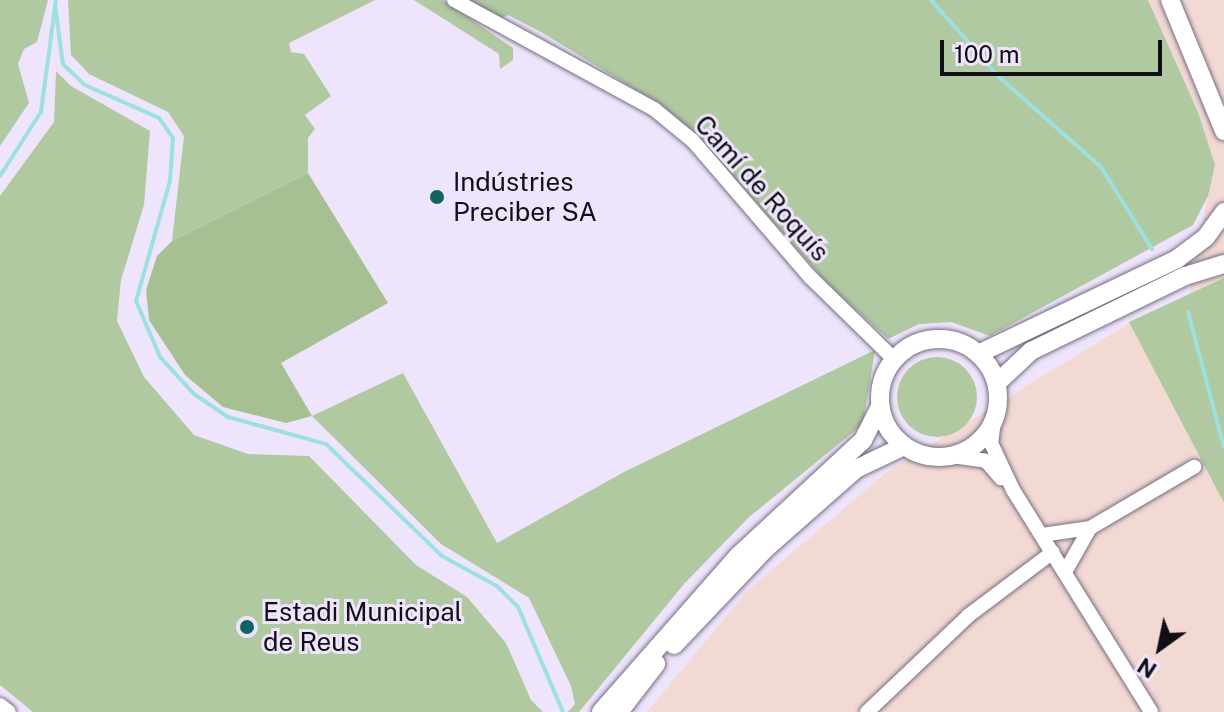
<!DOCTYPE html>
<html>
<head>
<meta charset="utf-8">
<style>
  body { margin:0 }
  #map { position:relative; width:1224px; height:712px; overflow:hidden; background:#eee5fc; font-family:"Public Sans",sans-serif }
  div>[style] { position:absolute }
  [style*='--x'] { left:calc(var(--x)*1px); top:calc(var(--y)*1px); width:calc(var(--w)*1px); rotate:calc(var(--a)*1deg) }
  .industrial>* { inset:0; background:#f3d9d3 }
  .green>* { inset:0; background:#b0c9a0 }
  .round { border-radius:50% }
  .forest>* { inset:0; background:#a6c094 }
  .stream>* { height:4px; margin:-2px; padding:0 2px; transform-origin:2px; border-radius:2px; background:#9de0e0 }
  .roads { filter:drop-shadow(0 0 2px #766e82) drop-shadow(0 0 2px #766e82) }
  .street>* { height:14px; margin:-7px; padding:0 7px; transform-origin:7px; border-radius:7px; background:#fff }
  .secondary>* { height:18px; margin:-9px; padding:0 9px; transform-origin:9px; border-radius:9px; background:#fff }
  .secondary>.ring { margin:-9px; padding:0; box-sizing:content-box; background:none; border:18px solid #fff; border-radius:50% }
  .dots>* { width:22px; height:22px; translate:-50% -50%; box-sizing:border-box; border:4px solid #eee5fc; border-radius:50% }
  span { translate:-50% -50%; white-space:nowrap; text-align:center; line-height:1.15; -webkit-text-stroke:6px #eee5fc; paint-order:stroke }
  .poi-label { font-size:26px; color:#110e15 }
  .left { translate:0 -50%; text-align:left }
  .street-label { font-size:26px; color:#110e15 }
  .north { position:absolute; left:1120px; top:608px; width:80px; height:80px; -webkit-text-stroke:6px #eee5fc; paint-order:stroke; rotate:213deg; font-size:22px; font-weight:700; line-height:32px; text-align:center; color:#110e15 }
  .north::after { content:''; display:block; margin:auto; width:28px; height:36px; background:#110e15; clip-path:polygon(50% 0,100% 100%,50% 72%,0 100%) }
  .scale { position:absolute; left:940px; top:40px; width:222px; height:36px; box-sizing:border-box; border:4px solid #110e15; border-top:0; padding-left:10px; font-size:24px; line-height:28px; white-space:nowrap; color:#110e15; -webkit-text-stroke:6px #eee5fc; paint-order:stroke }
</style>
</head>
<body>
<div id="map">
  <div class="industrial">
    <i style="clip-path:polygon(1148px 0,1224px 0,1224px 331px,1191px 432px,1224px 503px,1224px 712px,647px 712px,746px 592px,888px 471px,1128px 324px,1189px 296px,1214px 165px,1198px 112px)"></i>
  </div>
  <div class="green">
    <i style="clip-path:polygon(0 0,48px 0,37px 42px,24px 49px,18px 64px,29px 103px,0 146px)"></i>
    <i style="clip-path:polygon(68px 0,375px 0,289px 43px,291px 52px,304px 54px,331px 96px,305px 115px,315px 129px,308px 138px,308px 173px,172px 241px,184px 136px,168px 112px,89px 74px,71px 55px)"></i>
    <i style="clip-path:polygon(414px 0,443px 0,513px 48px,513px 60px,500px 69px,499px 54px)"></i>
    <i style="clip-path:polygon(465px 0,1148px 0,1198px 112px,1215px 165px,1208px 196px,1193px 225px,990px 336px,951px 322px,919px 324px,888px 339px,827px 283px,721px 163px,664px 107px,541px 32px,508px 15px,496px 20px)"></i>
    <i style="clip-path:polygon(56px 71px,71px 86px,150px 131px,144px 205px,121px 280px,117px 321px,144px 377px,194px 435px,248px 454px,309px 456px,416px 565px,467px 597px,506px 643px,531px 700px,543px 712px,33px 712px,0 685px,0 196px,54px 122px)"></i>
    <i style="clip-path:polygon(1224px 278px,1224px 503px,1129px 322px)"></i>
    <i style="clip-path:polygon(875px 350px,863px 424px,748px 518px,684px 584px,579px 712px,568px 712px,575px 704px,571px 686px,529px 598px,441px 544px,312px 416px,403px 373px,497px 543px,624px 472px)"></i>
    <i class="round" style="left:897px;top:357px;width:80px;height:80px"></i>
  </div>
  <div class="forest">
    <i style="clip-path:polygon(308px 173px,388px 303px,281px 363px,312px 416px,286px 423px,223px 407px,185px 375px,149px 320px,146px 290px,157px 256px,172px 241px)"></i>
  </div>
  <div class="stream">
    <i style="--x:931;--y:0;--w:103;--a:48.6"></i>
    <i style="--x:999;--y:77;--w:136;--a:41.4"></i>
    <i style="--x:1101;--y:167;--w:97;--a:58.1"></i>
    <i style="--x:55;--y:5;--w:60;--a:82.3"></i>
    <i style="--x:63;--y:64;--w:30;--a:44"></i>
    <i style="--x:85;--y:85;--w:81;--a:24"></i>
    <i style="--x:159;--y:118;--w:24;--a:55"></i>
    <i style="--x:173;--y:138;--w:43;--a:94"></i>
    <i style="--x:170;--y:181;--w:125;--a:105.8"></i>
    <i style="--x:136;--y:301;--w:61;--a:66.8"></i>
    <i style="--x:160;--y:357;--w:50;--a:47.4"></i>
    <i style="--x:194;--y:394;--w:41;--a:34.1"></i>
    <i style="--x:228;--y:417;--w:102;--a:15.4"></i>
    <i style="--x:326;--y:444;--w:161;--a:44"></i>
    <i style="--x:442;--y:556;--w:63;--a:28.6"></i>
    <i style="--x:497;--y:586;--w:30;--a:45"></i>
    <i style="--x:518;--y:607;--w:114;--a:66.8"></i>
    <i style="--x:0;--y:176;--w:76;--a:-57.4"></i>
    <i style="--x:41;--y:112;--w:113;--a:-82.4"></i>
    <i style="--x:1188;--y:312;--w:140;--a:75.1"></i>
  </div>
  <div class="roads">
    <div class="street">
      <i style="--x:454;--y:0;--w:228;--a:28.6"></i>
      <i style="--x:654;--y:109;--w:50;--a:39.4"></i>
      <i style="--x:693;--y:141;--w:181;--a:49.3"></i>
      <i style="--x:811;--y:278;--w:116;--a:44.3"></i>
      <i style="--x:994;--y:420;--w:23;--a:97"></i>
      <i style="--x:991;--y:443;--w:52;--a:64.9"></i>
      <i style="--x:1013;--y:490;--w:261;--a:58.1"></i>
      <i style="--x:952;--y:456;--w:34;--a:8"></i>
      <i style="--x:986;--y:461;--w:23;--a:49"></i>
      <i style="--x:1042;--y:535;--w:49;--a:-8.3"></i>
      <i style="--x:1090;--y:528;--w:121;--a:-30.4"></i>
      <i style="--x:1065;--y:572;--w:51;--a:-60.4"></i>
      <i style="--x:0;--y:705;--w:11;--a:38"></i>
      <i style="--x:867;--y:712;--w:139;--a:-43.5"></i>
      <i style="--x:968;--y:616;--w:106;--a:-37"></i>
    </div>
    <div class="secondary">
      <i style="--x:1170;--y:0;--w:142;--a:67.6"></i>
      <i class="ring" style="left:880px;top:339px;width:100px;height:100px"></i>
      <i style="--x:978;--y:354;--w:221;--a:-25.5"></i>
      <i style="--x:1177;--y:259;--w:36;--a:-37"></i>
      <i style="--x:1206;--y:237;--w:31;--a:-54"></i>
      <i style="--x:998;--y:382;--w:45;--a:-43.2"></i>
      <i style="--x:1031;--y:351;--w:171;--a:-26"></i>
      <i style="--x:1185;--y:276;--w:41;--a:-17.1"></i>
      <i style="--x:674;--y:645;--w:131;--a:-46.5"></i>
      <i style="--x:764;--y:550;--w:123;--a:-41.4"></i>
      <i style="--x:856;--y:469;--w:53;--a:-25.6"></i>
      <i style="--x:601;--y:712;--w:209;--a:-48.7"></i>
      <i style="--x:739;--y:555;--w:169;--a:-42.8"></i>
      <i style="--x:863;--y:440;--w:37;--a:-63"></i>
      <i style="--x:619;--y:712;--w:61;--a:-52.4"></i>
    </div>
  </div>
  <div class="dots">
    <i style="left:437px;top:197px;background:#126264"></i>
    <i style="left:247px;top:627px;background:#126264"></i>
  </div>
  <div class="poi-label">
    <span class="left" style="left:453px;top:197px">Indústries<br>Preciber SA</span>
    <span class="left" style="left:263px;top:627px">Estadi Municipal<br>de Reus</span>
  </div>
  <div class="street-label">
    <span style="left:762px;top:188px;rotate:48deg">Camí de Roquís</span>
  </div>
  <div class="north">N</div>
  <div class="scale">100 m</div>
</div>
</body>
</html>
